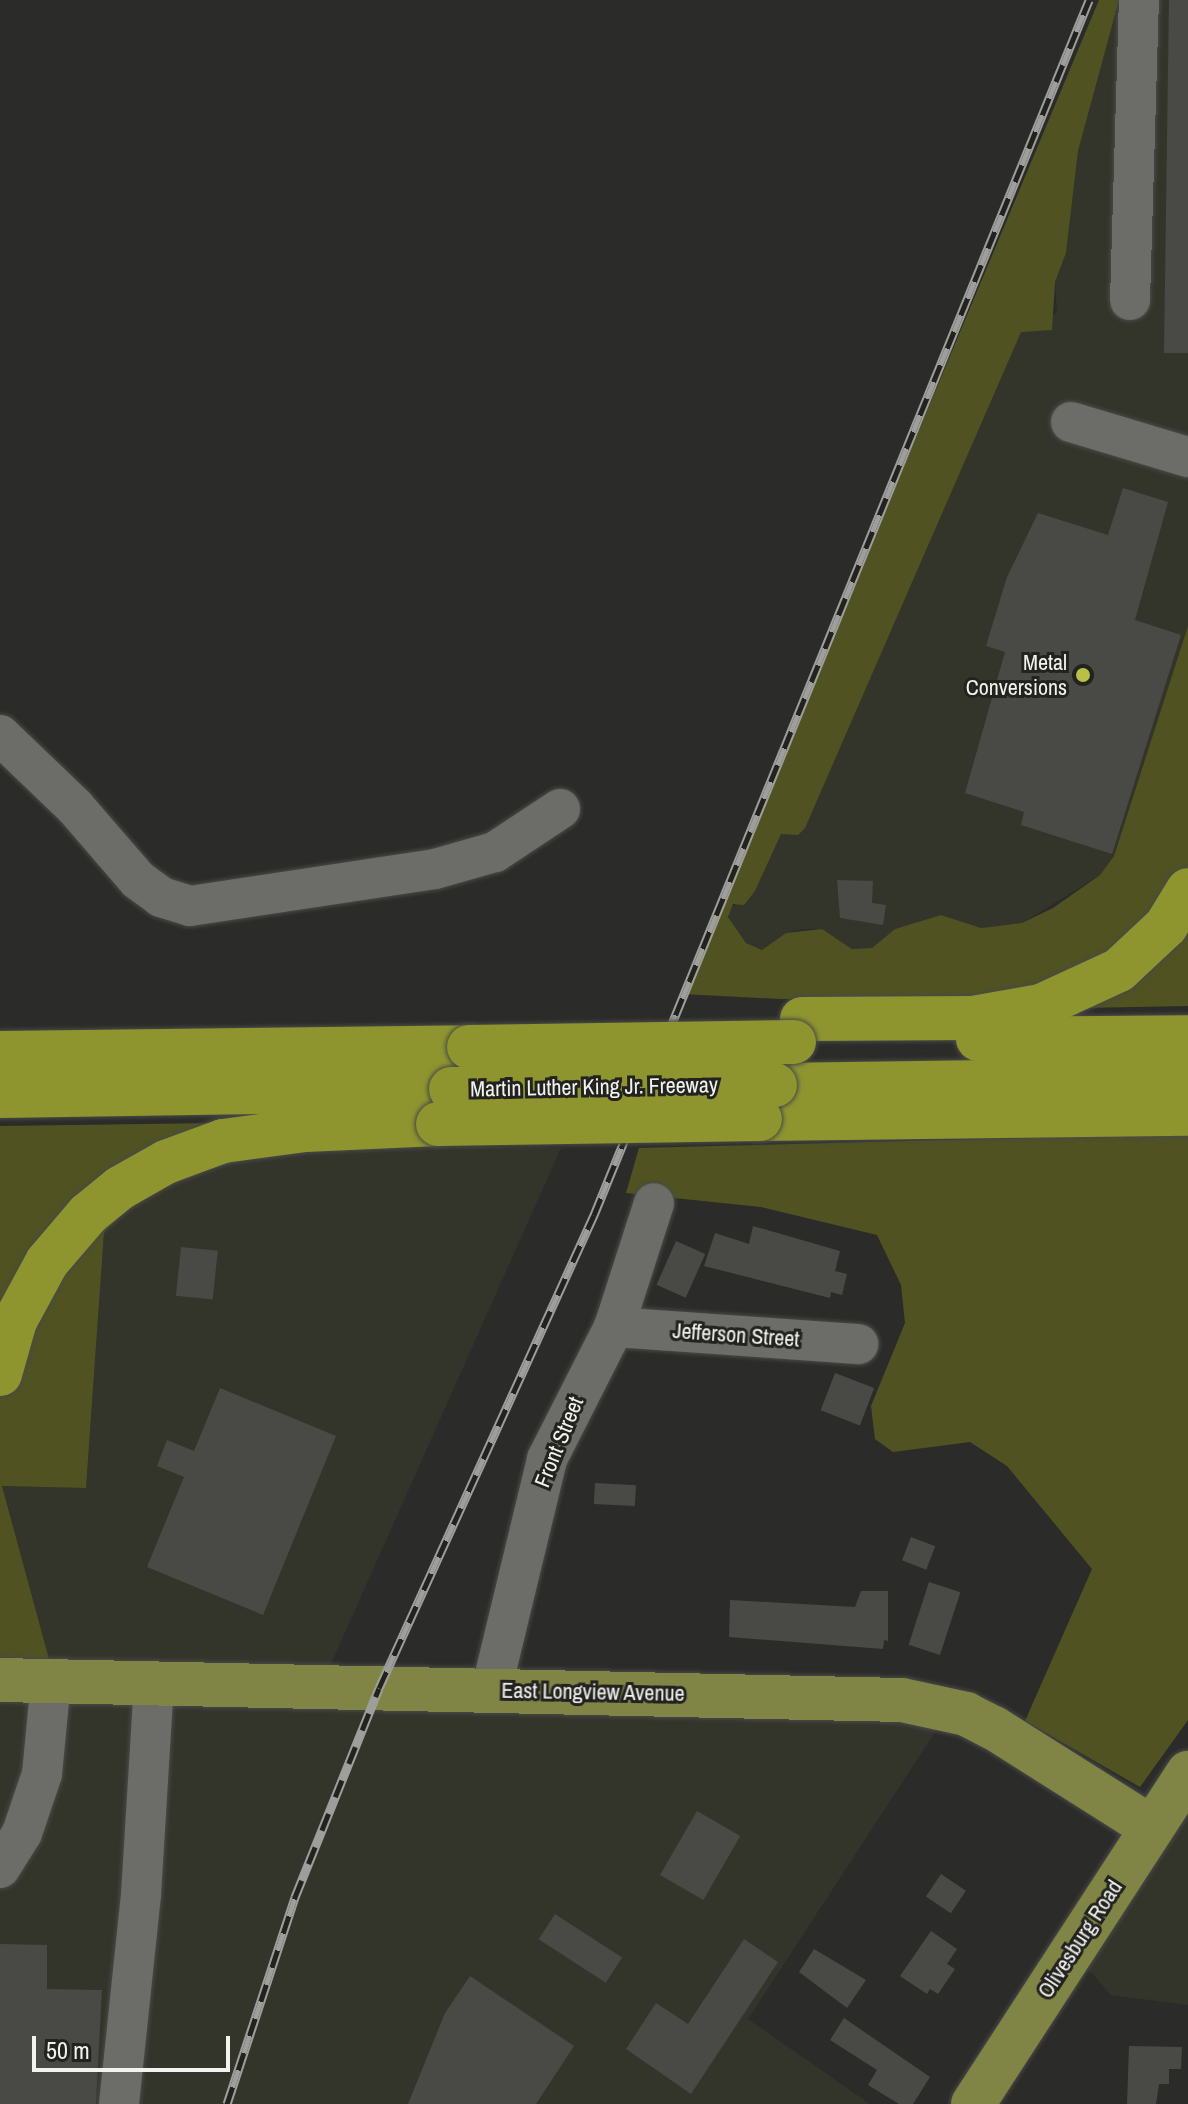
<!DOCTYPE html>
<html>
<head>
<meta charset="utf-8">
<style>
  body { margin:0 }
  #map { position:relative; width:1188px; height:2104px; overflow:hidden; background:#2b2c29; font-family:"Archivo Narrow",sans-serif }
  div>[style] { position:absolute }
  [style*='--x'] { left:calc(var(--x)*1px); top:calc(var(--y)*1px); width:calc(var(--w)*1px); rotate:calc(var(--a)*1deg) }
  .built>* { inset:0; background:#33352b }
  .green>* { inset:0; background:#505321 }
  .building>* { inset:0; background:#494a46; transform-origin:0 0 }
  .roads { filter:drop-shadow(0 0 2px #494a47) drop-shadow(0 0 2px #494a47) }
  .minor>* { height:40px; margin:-20px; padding:0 20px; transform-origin:20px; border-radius:20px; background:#6c6c68 }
  .major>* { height:44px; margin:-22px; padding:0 22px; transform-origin:22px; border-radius:22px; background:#808546 }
  .highway>* { height:44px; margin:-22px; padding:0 22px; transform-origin:22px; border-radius:22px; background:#8e952f }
  .rail>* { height:9px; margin-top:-4.5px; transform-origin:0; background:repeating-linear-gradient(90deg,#22221f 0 18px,#9e9f9c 0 36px); box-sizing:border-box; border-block:2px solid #9e9f9c }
  .bridges { filter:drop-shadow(0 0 2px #494a47) drop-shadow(0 0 2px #494a47) }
  .highway-bridge>* { height:44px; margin:-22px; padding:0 22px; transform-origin:22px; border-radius:22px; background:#8e952f }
  .dots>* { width:22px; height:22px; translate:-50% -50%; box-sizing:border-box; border:4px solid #22221f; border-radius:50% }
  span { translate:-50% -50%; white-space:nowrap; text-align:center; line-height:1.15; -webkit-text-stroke:6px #22221f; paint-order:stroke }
  .poi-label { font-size:22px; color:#f2f3f0 }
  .right { translate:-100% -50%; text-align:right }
  .street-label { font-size:22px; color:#f2f3f0 }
  .scale { position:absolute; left:32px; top:2036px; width:198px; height:36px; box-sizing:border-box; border:4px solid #f2f3f0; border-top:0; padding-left:10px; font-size:24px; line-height:28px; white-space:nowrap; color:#f2f3f0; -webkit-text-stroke:6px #22221f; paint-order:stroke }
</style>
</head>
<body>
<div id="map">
  <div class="built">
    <i style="clip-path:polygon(1119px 0,1188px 0,1188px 626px,1114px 856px,1100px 875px,1022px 923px,981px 928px,941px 915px,895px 929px,872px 948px,852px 949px,822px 929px,803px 929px,786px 933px,763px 950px,746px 943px,728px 917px,729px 909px,755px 891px,781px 834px,805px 827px,1021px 331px,1057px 313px,1055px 282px,1066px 253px,1078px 151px)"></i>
    <i style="clip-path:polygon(344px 1145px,561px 1148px,313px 1704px,886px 1714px,937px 1729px,748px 2019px,870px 2104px,0 2104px,0 1701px,53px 1701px,49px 1659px,2px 1486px,86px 1488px,104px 1232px,131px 1206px,189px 1173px,298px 1148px)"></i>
    <i style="clip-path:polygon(1188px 1813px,1188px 2005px,1111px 1995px,1085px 1965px)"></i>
  </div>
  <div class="green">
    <i style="clip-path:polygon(1099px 0,1119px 0,1078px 151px,1066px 253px,1055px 282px,1052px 330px,1021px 332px,805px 828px,798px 835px,781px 834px,755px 891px,744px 905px,733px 904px,728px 917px,746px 943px,762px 950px,786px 933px,822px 929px,852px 949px,872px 948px,895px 929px,941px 915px,981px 928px,1022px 923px,1053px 908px,1100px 875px,1114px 856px,1188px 626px,1188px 1006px,1082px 1008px,1007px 996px,781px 999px,683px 994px)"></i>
    <i style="clip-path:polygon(215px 1123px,298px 1148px,189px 1173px,131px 1206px,104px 1232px,86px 1488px,2px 1486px,49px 1659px,0 1658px,0 1126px)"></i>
    <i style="clip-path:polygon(1188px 1134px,1188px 1720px,1140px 1787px,1025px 1721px,1092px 1569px,1007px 1466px,970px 1442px,893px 1452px,875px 1439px,871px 1406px,905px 1323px,901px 1285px,877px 1235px,761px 1207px,626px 1193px,639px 1148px)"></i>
  </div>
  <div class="building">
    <i style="clip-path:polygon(1169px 0,1188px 0,1188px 353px,1164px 353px)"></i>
    <i style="clip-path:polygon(1123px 488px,1168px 502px,1135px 620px,1181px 635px,1112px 854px,1021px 825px,1024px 812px,965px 793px,1005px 652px,986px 646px,1007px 577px,1038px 513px,1108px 535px)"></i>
    <i style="clip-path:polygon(837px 880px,873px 881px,872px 903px,886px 905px,883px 925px,840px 918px)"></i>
    <i style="clip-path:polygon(753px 1226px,840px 1251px,835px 1271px,847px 1274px,842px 1295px,831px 1292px,830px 1298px,704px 1266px,715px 1233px,749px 1244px)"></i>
    <i style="left:676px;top:1241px;width:32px;height:48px;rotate:24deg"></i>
    <i style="left:181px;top:1247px;width:37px;height:49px;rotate:6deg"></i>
    <i style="left:835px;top:1373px;width:42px;height:40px;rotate:21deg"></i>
    <i style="clip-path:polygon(220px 1388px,336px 1436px,263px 1615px,147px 1567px,184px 1477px,157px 1466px,167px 1440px,194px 1451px)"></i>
    <i style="left:595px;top:1483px;width:41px;height:21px;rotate:3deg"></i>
    <i style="left:911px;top:1537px;width:26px;height:25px;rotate:21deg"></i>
    <i style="left:929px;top:1582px;width:33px;height:66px;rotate:18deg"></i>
    <i style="clip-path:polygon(861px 1591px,888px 1591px,888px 1641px,884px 1640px,883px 1649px,729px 1637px,730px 1600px,855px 1607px)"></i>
    <i style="left:697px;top:1811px;width:50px;height:74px;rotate:30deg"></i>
    <i style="left:941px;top:1874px;width:30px;height:27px;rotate:34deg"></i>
    <i style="left:555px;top:1914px;width:80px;height:30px;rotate:33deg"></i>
    <i style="clip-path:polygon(931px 1931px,957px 1949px,947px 1964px,955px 1969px,938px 1994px,930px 1989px,927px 1994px,900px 1976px)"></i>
    <i style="clip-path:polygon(744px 1939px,778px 1962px,691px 2094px,626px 2049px,656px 2003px,688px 2024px)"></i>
    <i style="clip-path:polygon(0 1944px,47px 1945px,47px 1989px,102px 1990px,96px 2104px,0 2104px)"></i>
    <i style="clip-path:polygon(814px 1949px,866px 1980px,847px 2008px,799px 1972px)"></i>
    <i style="clip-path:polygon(470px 1976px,574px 2046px,536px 2104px,408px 2104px,445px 2013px)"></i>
    <i style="clip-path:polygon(844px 2018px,930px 2077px,913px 2104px,899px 2104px,868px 2085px,877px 2070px,830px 2040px)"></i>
    <i style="clip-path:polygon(1129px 2046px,1182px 2047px,1181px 2069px,1169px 2069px,1169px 2084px,1159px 2084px,1156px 2104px,1127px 2104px)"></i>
  </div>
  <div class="roads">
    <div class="minor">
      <i style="--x:1130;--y:300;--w:300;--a:-88.3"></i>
      <i style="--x:1071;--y:422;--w:122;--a:16.7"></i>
      <i style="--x:0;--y:735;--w:104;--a:43.8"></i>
      <i style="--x:75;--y:807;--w:96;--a:49.2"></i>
      <i style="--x:138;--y:880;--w:29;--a:36"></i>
      <i style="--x:161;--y:897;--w:30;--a:17"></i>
      <i style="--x:190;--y:906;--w:248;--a:-8.6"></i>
      <i style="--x:435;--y:869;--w:62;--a:-15.8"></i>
      <i style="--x:495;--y:852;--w:78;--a:-33.5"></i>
      <i style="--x:614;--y:1327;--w:245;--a:4"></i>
      <i style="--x:491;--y:1691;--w:239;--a:-76.4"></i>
      <i style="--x:547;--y:1459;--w:148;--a:-63.1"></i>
      <i style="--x:614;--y:1327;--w:130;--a:-72.1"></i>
      <i style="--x:0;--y:1868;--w:41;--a:-57.8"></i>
      <i style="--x:22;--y:1833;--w:62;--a:-71.3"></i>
      <i style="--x:42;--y:1774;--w:93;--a:-84.5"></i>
      <i style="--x:119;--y:2104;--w:210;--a:-84"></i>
      <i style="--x:141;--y:1895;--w:212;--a:-86.5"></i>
    </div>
    <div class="major">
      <i style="--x:0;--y:1680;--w:902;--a:1.27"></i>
      <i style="--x:902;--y:1700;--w:66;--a:12.3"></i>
      <i style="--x:966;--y:1714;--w:31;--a:27"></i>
      <i style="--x:994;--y:1728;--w:187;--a:32.3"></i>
      <i style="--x:973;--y:2104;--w:395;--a:-57"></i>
    </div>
    <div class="highway">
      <i style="--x:802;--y:1019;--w:171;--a:-0.3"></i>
      <i style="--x:973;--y:1018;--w:69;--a:-10"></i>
      <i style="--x:1041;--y:1006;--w:86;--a:-24.8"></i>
      <i style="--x:1119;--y:970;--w:64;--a:-43.1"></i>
      <i style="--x:1166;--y:926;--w:42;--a:-58.6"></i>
      <i style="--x:978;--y:1039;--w:210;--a:-0.5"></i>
      <i style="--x:0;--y:1053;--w:469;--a:-0.7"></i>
      <i style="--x:775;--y:1085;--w:413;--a:-0.8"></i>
      <i style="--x:0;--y:1096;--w:451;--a:-0.9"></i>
      <i style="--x:760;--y:1119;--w:428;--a:-0.7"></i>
      <i style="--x:0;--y:1374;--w:55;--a:-74.2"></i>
      <i style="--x:15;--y:1321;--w:67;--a:-61.5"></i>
      <i style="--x:47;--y:1262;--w:63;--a:-49.5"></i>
      <i style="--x:88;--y:1214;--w:41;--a:-39.1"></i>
      <i style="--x:120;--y:1188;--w:53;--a:-29.5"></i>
      <i style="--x:166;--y:1162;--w:61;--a:-20.2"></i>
      <i style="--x:223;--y:1141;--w:83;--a:-7.6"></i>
      <i style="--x:305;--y:1130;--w:133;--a:-2.6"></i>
    </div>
  </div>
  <div class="rail">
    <i style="--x:227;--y:2104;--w:218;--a:-71.8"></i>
    <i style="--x:295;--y:1897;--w:225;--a:-68.1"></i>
    <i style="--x:379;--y:1688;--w:520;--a:-65.56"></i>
    <i style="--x:594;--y:1215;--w:1312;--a:-67.83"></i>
  </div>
  <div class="bridges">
    <div class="highway-bridge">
      <i style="--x:469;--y:1047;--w:325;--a:-0.9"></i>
      <i style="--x:451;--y:1089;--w:324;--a:-0.7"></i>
      <i style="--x:438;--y:1124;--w:322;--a:-0.9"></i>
    </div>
  </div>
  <div class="dots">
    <i style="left:1083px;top:675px;background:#b8c147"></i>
  </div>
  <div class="poi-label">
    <span class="right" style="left:1067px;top:675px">Metal<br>Conversions</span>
  </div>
  <div class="street-label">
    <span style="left:594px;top:1087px;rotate:-1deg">Martin Luther King Jr. Freeway</span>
    <span style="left:736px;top:1335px;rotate:4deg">Jefferson Street</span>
    <span style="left:559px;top:1442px;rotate:-68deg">Front Street</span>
    <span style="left:593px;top:1692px;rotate:1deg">East Longview Avenue</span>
    <span style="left:1080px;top:1939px;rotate:-57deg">Olivesburg Road</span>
  </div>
  <div class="scale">50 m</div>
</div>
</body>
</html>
